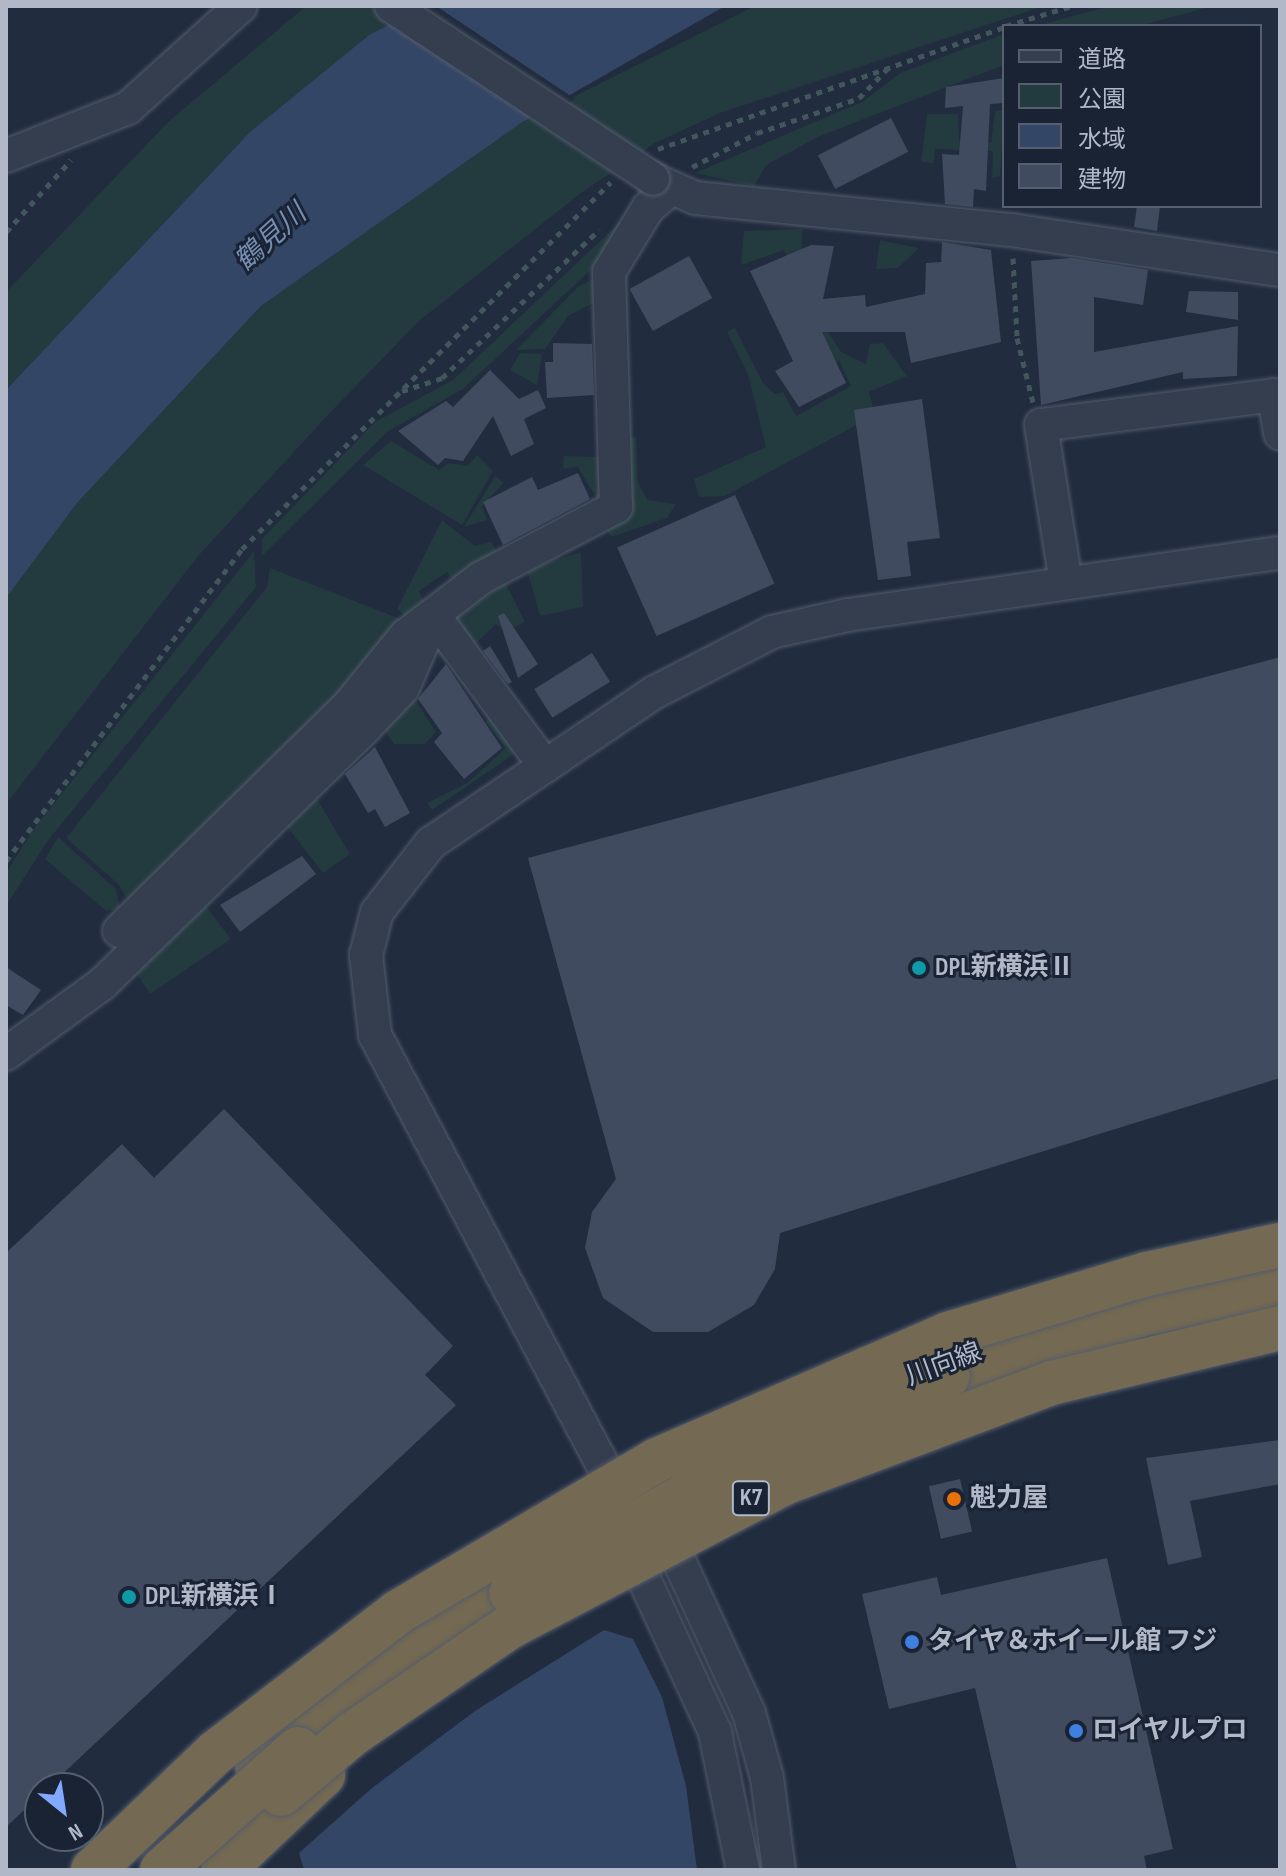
<!DOCTYPE html>
<html>
<head>
<meta charset="utf-8">
<style>
  body { margin:0 }
  #map { position:relative; width:1286px; height:1876px; overflow:hidden; background:#212c3e; font-family:"Sofia Sans Condensed","Noto Sans JP",sans-serif }
  div>[style] { position:absolute }
  [style*='--x'] { left:calc(var(--x)*1px); top:calc(var(--y)*1px); width:calc(var(--w)*1px); rotate:calc(var(--a)*1deg) }
  .green>* { inset:0; background:#233a3f }
  .water>* { inset:0; background:#344666 }
  .pier>* { inset:0; background:#212c3e }
  .building>* { inset:0; background:#404b60; transform-origin:0 0 }
  .path>* { height:5px; margin-top:-2.5px; transform-origin:0; background:repeating-linear-gradient(90deg,#41575c 0 6px,transparent 0 12px) }
  .roads { filter:drop-shadow(0 0 2px #535c6c) drop-shadow(0 0 2px #535c6c) }
  .minor>* { height:32px; margin:-16px; padding:0 16px; transform-origin:16px; border-radius:16px; background:#353e4e }
  .highway>* { height:44px; margin:-22px; padding:0 22px; transform-origin:22px; border-radius:22px; background:#746952 }
  .bridges { filter:drop-shadow(0 0 2px #535c6c) drop-shadow(0 0 2px #535c6c) }
  .minor-bridge>* { height:32px; margin:-16px; padding:0 16px; transform-origin:16px; border-radius:16px; background:#353e4e }
  .highway-bridge>* { height:44px; margin:-22px; padding:0 22px; transform-origin:22px; border-radius:22px; background:#746952 }
  .dots>* { width:22px; height:22px; translate:-50% -50%; box-sizing:border-box; border:4px solid #1a2333; border-radius:50% }
  span { translate:-50% -50%; white-space:nowrap; text-align:center; line-height:1.15; -webkit-text-stroke:6px #1a2333; paint-order:stroke }
  .shield-label span { padding:2px 6px; background:#1a2333; border:2px solid; border-radius:6px; -webkit-text-stroke-width:0 }
  .shield-label { font-size:24px; color:#b1b9c9; font-weight:700 }
  .poi-label { font-size:26px; color:#b1b9c9; font-weight:700 }
  .left { translate:0 -50%; text-align:left }
  .street-label { font-size:26px; color:#b1b9c9 }
  .water-label { font-size:28px; color:#768db3; font-style:italic }
  .frame { position:absolute; inset:0; border:8px solid #b1b9c9; pointer-events:none }
  .legend { position:absolute; left:1002px; top:24px; width:260px; height:184px; box-sizing:border-box; background:#1a2333; border:2px solid #565f6f; margin:0; padding:10px 14px; list-style:none; font-size:24px; color:#b1b9c9 }
  .legend li { display:flex; align-items:center; gap:16px; height:40px }
  .legend b { width:40px; border:2px solid #565f6f }
  .north { position:absolute; left:24px; top:1772px; width:80px; height:80px; box-sizing:border-box; background:#1a2333; border:2px solid #565f6f; border-radius:50%; rotate:150deg; font-size:22px; font-weight:700; line-height:32px; text-align:center; color:#b1b9c9 }
  .north::after { content:''; display:block; margin:auto; width:28px; height:36px; background:#80a9ff; clip-path:polygon(50% 0,100% 100%,50% 72%,0 100%) }
</style>
</head>
<body>
<div id="map">
  <div class="green">
    <i style="clip-path:polygon(306px 6px,425px 6px,369px 35px,250px 132px,6px 390px,6px 292px,168px 122px)"></i>
    <i style="clip-path:polygon(755px 6px,1044px 6px,720px 113px,655px 143px,581px 193px,419px 321px,327px 416px,199px 555px,6px 804px,6px 598px,77px 503px,261px 306px,521px 123px)"></i>
    <i style="clip-path:polygon(1111px 6px,1213px 6px,1139px 26px,1035px 26px)"></i>
    <i style="clip-path:polygon(1004px 34px,1004px 65px,820px 136px,766px 165px,754px 186px,695px 173px,864px 101px,900px 73px)"></i>
    <i style="clip-path:polygon(995px 111px,1004px 111px,1000px 176px,992px 178px,993px 151px,935px 149px,934px 163px,921px 162px,927px 114px,958px 114px,959px 141px,991px 143px)"></i>
    <i style="clip-path:polygon(634px 209px,595px 266px,463px 389px,387px 432px,262px 556px,262px 539px,375px 422px,453px 380px)"></i>
    <i style="clip-path:polygon(802px 229px,801px 269px,794px 271px,784px 250px,741px 265px,744px 231px)"></i>
    <i style="clip-path:polygon(880px 240px,919px 248px,898px 268px,876px 269px)"></i>
    <i style="clip-path:polygon(606px 273px,605px 297px,568px 316px,545px 349px,516px 350px,579px 286px)"></i>
    <i style="clip-path:polygon(807px 300px,841px 352px,866px 364px,870px 344px,883px 343px,907px 376px,869px 392px,875px 415px,725px 496px,699px 497px,694px 479px,766px 447px,748px 374px,727px 332px,735px 328px,763px 383px,775px 394px,783px 392px,796px 416px,851px 386px,839px 361px,828px 365px)"></i>
    <i style="clip-path:polygon(520px 353px,542px 354px,537px 385px,510px 370px)"></i>
    <i style="clip-path:polygon(636px 437px,638px 483px,648px 500px,676px 504px,667px 518px,611px 537px,606px 527px,627px 438px)"></i>
    <i style="clip-path:polygon(391px 441px,439px 470px,448px 463px,467px 466px,477px 455px,493px 471px,462px 525px,363px 465px)"></i>
    <i style="clip-path:polygon(564px 456px,606px 457px,601px 506px,578px 467px,563px 469px)"></i>
    <i style="clip-path:polygon(495px 476px,504px 483px,482px 506px,487px 520px,464px 527px)"></i>
    <i style="clip-path:polygon(442px 520px,475px 546px,491px 542px,502px 560px,457px 587px,447px 572px,419px 591px,427px 606px,408px 618px,397px 609px)"></i>
    <i style="clip-path:polygon(254px 551px,256px 587px,49px 839px,6px 906px,6px 873px,33px 830px)"></i>
    <i style="clip-path:polygon(581px 552px,583px 607px,540px 616px,527px 570px)"></i>
    <i style="clip-path:polygon(270px 568px,403px 620px,309px 734px,131px 905px,118px 884px,66px 838px,267px 587px)"></i>
    <i style="clip-path:polygon(504px 580px,525px 622px,505px 631px,496px 624px,471px 648px,443px 619px)"></i>
    <i style="clip-path:polygon(412px 695px,436px 732px,425px 744px,394px 744px,380px 724px)"></i>
    <i style="clip-path:polygon(496px 711px,523px 748px,432px 810px,427px 803px,467px 783px,506px 748px,485px 722px)"></i>
    <i style="clip-path:polygon(317px 799px,350px 854px,323px 873px,285px 824px)"></i>
    <i style="clip-path:polygon(58px 837px,116px 889px,120px 909px,106px 911px,45px 859px)"></i>
    <i style="clip-path:polygon(202px 901px,231px 939px,150px 994px,137px 974px,144px 956px)"></i>
  </div>
  <div class="water">
    <i style="clip-path:polygon(425px 6px,725px 6px,521px 123px,261px 306px,77px 503px,6px 598px,6px 390px,250px 132px,369px 35px)"></i>
    <i style="clip-path:polygon(604px 1630px,633px 1639px,662px 1697px,686px 1786px,697px 1870px,304px 1870px,299px 1853px,372px 1788px,475px 1711px)"></i>
  </div>
  <div class="pier">
    <i style="clip-path:polygon(416px 6px,436px 6px,575px 99px,535px 120px)"></i>
  </div>
  <div class="building">
    <i style="clip-path:polygon(1004px 78px,1004px 103px,990px 104px,986px 191px,974px 189px,973px 207px,945px 204px,942px 154px,959px 155px,963px 106px,945px 108px,946px 87px)"></i>
    <i style="left:891px;top:118px;width:38px;height:82px;rotate:63deg"></i>
    <i style="clip-path:polygon(1137px 206px,1160px 206px,1157px 231px,1134px 227px)"></i>
    <i style="clip-path:polygon(942px 242px,991px 250px,1001px 342px,911px 363px,905px 332px,822px 332px,846px 383px,799px 407px,775px 371px,793px 361px,750px 271px,811px 245px,834px 246px,823px 299px,865px 295px,866px 307px,925px 294px,926px 263px,941px 262px)"></i>
    <i style="left:689px;top:256px;width:48px;height:68px;rotate:61deg"></i>
    <i style="clip-path:polygon(1072px 258px,1148px 270px,1143px 305px,1094px 297px,1094px 352px,1238px 326px,1237px 376px,1183px 379px,1183px 372px,1041px 405px,1031px 261px)"></i>
    <i style="clip-path:polygon(1189px 291px,1238px 292px,1238px 320px,1186px 312px)"></i>
    <i style="clip-path:polygon(553px 343px,592px 344px,594px 395px,547px 398px,545px 362px,553px 362px)"></i>
    <i style="clip-path:polygon(490px 370px,519px 399px,538px 390px,546px 408px,524px 419px,534px 444px,511px 456px,493px 416px,463px 461px,445px 458px,438px 465px,398px 431px,446px 401px,453px 407px)"></i>
    <i style="clip-path:polygon(922px 399px,940px 538px,907px 542px,911px 576px,878px 580px,854px 410px)"></i>
    <i style="clip-path:polygon(578px 473px,590px 499px,503px 545px,483px 502px,532px 477px,538px 490px)"></i>
    <i style="left:735px;top:495px;width:97px;height:129px;rotate:66deg"></i>
    <i style="clip-path:polygon(504px 613px,538px 664px,518px 678px,498px 616px)"></i>
    <i style="clip-path:polygon(490px 646px,512px 682px,508px 684px,483px 651px)"></i>
    <i style="left:592px;top:653px;width:34px;height:68px;rotate:58deg"></i>
    <i style="clip-path:polygon(1280px 657px,1280px 1078px,780px 1233px,775px 1269px,754px 1305px,708px 1332px,653px 1332px,603px 1298px,585px 1248px,592px 1212px,616px 1179px,528px 858px)"></i>
    <i style="clip-path:polygon(446px 664px,502px 748px,464px 779px,434px 742px,442px 733px,418px 699px)"></i>
    <i style="clip-path:polygon(375px 747px,410px 813px,385px 827px,375px 809px,368px 813px,345px 774px)"></i>
    <i style="clip-path:polygon(302px 856px,316px 874px,240px 932px,220px 905px)"></i>
    <i style="clip-path:polygon(6px 967px,41px 990px,23px 1015px,6px 1005px)"></i>
    <i style="clip-path:polygon(224px 1109px,453px 1346px,425px 1375px,456px 1405px,6px 1827px,6px 1253px,122px 1144px,154px 1178px)"></i>
    <i style="clip-path:polygon(1280px 1440px,1280px 1484px,1190px 1501px,1202px 1557px,1168px 1565px,1146px 1458px)"></i>
    <i style="left:960px;top:1479px;width:54px;height:32px;rotate:77deg"></i>
    <i style="clip-path:polygon(1107px 1558px,1173px 1849px,1144px 1856px,1147px 1870px,1017px 1870px,975px 1688px,889px 1709px,862px 1594px,937px 1577px,941px 1595px)"></i>
  </div>
  <div class="path">
    <i style="--x:1006;--y:26;--w:69;--a:-16.9"></i>
    <i style="--x:658;--y:149;--w:367;--a:-19.4"></i>
    <i style="--x:692;--y:167;--w:73;--a:-27.6"></i>
    <i style="--x:757;--y:133;--w:108;--a:-18.9"></i>
    <i style="--x:859;--y:98;--w:45;--a:-45.9"></i>
    <i style="--x:6;--y:232;--w:97;--a:-47.9"></i>
    <i style="--x:1013;--y:258;--w:80;--a:87.1"></i>
    <i style="--x:1017;--y:338;--w:66;--a:76"></i>
    <i style="--x:402;--y:391;--w:42;--a:-18"></i>
    <i style="--x:442;--y:378;--w:216;--a:-43.3"></i>
    <i style="--x:6;--y:861;--w:391;--a:-52.9"></i>
    <i style="--x:242;--y:549;--w:520;--a:-44.84"></i>
  </div>
  <div class="roads">
    <div class="minor">
      <i style="--x:6;--y:156;--w:131;--a:-21.5"></i>
      <i style="--x:128;--y:108;--w:152;--a:-42.1"></i>
      <i style="--x:653;--y:179;--w:46;--a:24.3"></i>
      <i style="--x:695;--y:198;--w:318;--a:5.8"></i>
      <i style="--x:1011;--y:230;--w:272;--a:8.5"></i>
      <i style="--x:1066;--y:583;--w:160;--a:-99"></i>
      <i style="--x:1041;--y:425;--w:235;--a:-7.3"></i>
      <i style="--x:1274;--y:395;--w:39;--a:81"></i>
      <i style="--x:119;--y:931;--w:321;--a:-44.5"></i>
      <i style="--x:348;--y:706;--w:90;--a:-50.8"></i>
      <i style="--x:405;--y:636;--w:96;--a:-37.3"></i>
      <i style="--x:481;--y:578;--w:153;--a:-27.7"></i>
      <i style="--x:616;--y:507;--w:235;--a:-91.7"></i>
      <i style="--x:609;--y:272;--w:75;--a:-58.6"></i>
      <i style="--x:648;--y:208;--w:30;--a:-40"></i>
      <i style="--x:6;--y:1054;--w:119;--a:-36.1"></i>
      <i style="--x:102;--y:984;--w:364;--a:-44.2"></i>
      <i style="--x:363;--y:730;--w:58;--a:-46.4"></i>
      <i style="--x:403;--y:688;--w:78;--a:-66.7"></i>
      <i style="--x:434;--y:616;--w:187;--a:53.5"></i>
      <i style="--x:653;--y:1532;--w:28;--a:41"></i>
      <i style="--x:674;--y:1550;--w:179;--a:65.3"></i>
      <i style="--x:749;--y:1713;--w:67;--a:74.5"></i>
      <i style="--x:767;--y:1778;--w:93;--a:82.6"></i>
      <i style="--x:743;--y:1870;--w:141;--a:-101.5"></i>
      <i style="--x:715;--y:1732;--w:181;--a:-114.9"></i>
      <i style="--x:639;--y:1568;--w:60;--a:-102.4"></i>
      <i style="--x:626;--y:1509;--w:536;--a:-117.9"></i>
      <i style="--x:375;--y:1035;--w:81;--a:-96.4"></i>
      <i style="--x:366;--y:955;--w:44;--a:-75.7"></i>
      <i style="--x:377;--y:912;--w:88;--a:-52"></i>
      <i style="--x:431;--y:843;--w:270;--a:-34"></i>
      <i style="--x:655;--y:692;--w:131;--a:-27.1"></i>
      <i style="--x:772;--y:632;--w:78;--a:-12.6"></i>
      <i style="--x:848;--y:615;--w:436;--a:-8.2"></i>
    </div>
    <div class="highway">
      <i style="--x:948;--y:1376;--w:197;--a:-17.7"></i>
      <i style="--x:1136;--y:1316;--w:148;--a:-12.5"></i>
      <i style="--x:257;--y:1765;--w:194;--a:-38.1"></i>
      <i style="--x:410;--y:1645;--w:156;--a:-33.5"></i>
      <i style="--x:223;--y:1870;--w:138;--a:-43.5"></i>
    </div>
  </div>
  <div class="bridges">
    <div class="minor-bridge">
      <i style="--x:391;--y:6;--w:314;--a:33.4"></i>
    </div>
    <div class="highway-bridge">
      <i style="--x:511;--y:1593;--w:289;--a:-29.2"></i>
      <i style="--x:763;--y:1452;--w:200;--a:-22.3"></i>
      <i style="--x:281;--y:1794;--w:92;--a:-40.1"></i>
      <i style="--x:351;--y:1735;--w:194;--a:-34.3"></i>
      <i style="--x:511;--y:1626;--w:308;--a:-27.6"></i>
      <i style="--x:784;--y:1483;--w:285;--a:-20.5"></i>
      <i style="--x:1051;--y:1383;--w:236;--a:-13.5"></i>
      <i style="--x:93;--y:1870;--w:169;--a:-43.8"></i>
      <i style="--x:215;--y:1753;--w:231;--a:-37.6"></i>
      <i style="--x:398;--y:1612;--w:300;--a:-30.4"></i>
      <i style="--x:657;--y:1460;--w:317;--a:-23.4"></i>
      <i style="--x:948;--y:1334;--w:208;--a:-16.8"></i>
      <i style="--x:1147;--y:1274;--w:136;--a:-12.3"></i>
      <i style="--x:162;--y:1870;--w:182;--a:-41.7"></i>
    </div>
  </div>
  <div class="dots">
    <i style="left:919px;top:968px;background:#0f9aa8"></i>
    <i style="left:954px;top:1499px;background:#e8710a"></i>
    <i style="left:129px;top:1597px;background:#0f9aa8"></i>
    <i style="left:912px;top:1642px;background:#3f7fe0"></i>
    <i style="left:1076px;top:1731px;background:#3f7fe0"></i>
  </div>
  <div class="shield-label">
    <span style="left:751px;top:1498px">K7</span>
  </div>
  <div class="poi-label">
    <span class="left" style="left:935px;top:968px">DPL新横浜Ⅱ</span>
    <span class="left" style="left:970px;top:1499px">魁力屋</span>
    <span class="left" style="left:145px;top:1597px">DPL新横浜Ⅰ</span>
    <span class="left" style="left:928px;top:1642px">タイヤ＆ホイール館 フジ</span>
    <span class="left" style="left:1092px;top:1731px">ロイヤルプロ</span>
  </div>
  <div class="street-label">
    <span style="left:944px;top:1365px;rotate:-20deg">川向線</span>
  </div>
  <div class="water-label">
    <span style="left:271px;top:238px;rotate:-42deg">鶴見川</span>
  </div>
  <div class="frame"></div>
  <ul class="legend">
  <li><b style="height:10px;background:#353e4e"></b>道路</li>
  <li><b style="height:22px;background:#233a3f"></b>公園</li>
  <li><b style="height:22px;background:#344666"></b>水域</li>
  <li><b style="height:22px;background:#404b60"></b>建物</li>
  </ul>
  <div class="north">N</div>
</div>
</body>
</html>
